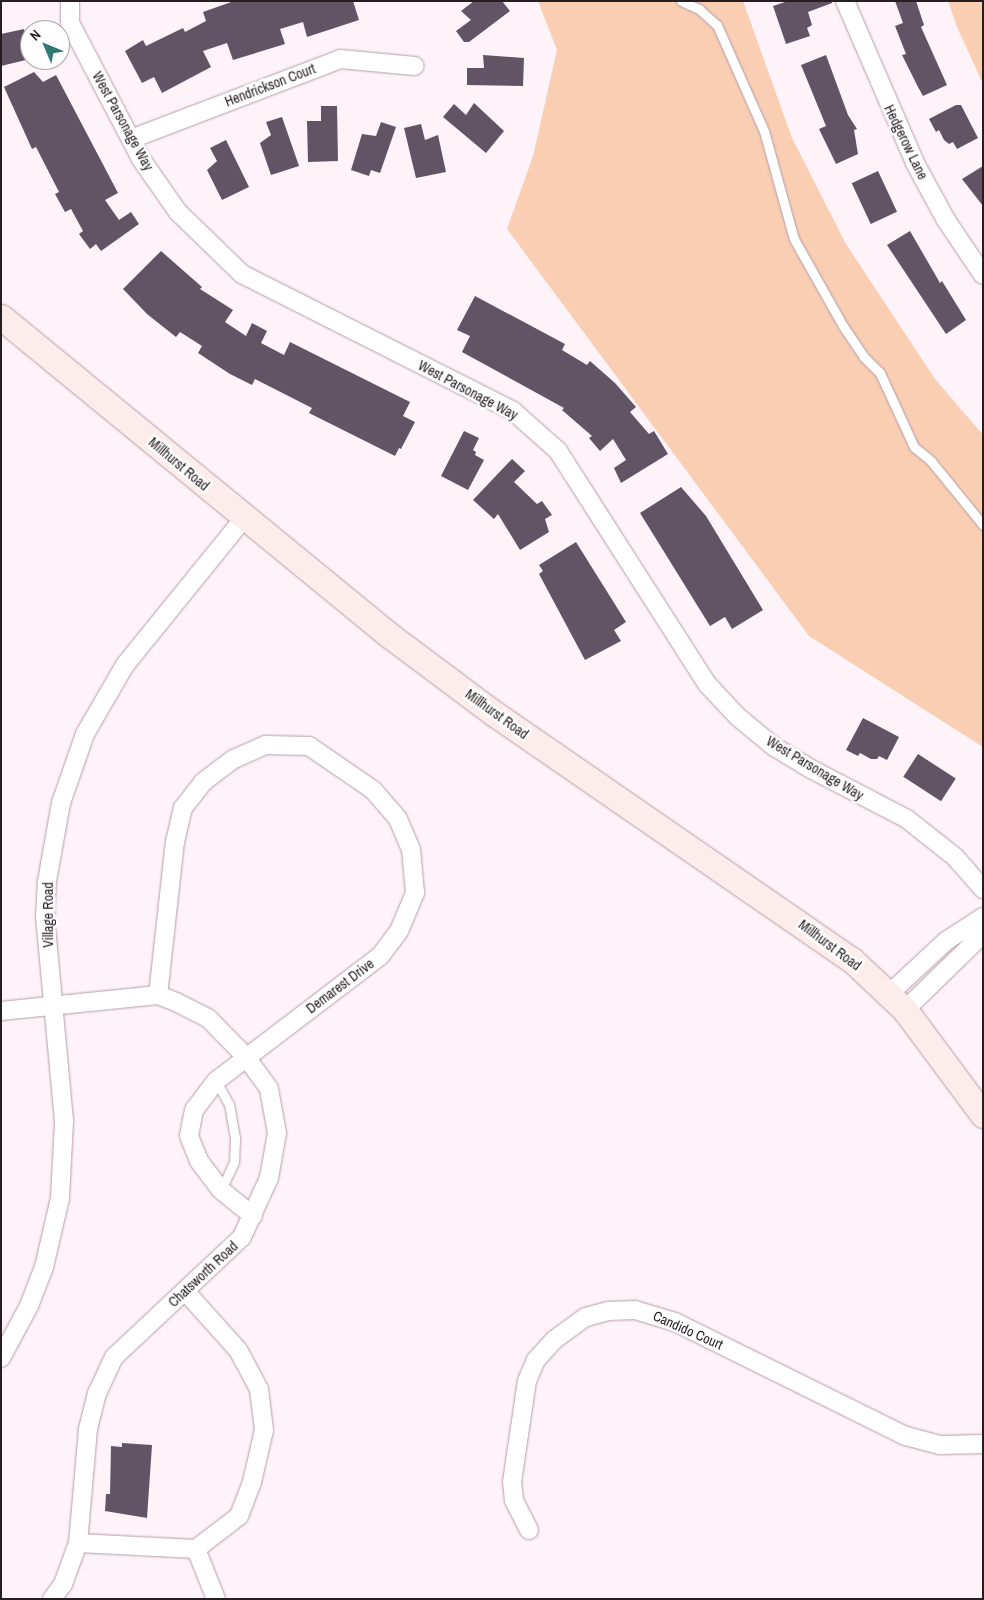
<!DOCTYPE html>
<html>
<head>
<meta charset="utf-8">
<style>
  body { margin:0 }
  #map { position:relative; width:984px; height:1600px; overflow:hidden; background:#fef3f8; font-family:"Archivo Narrow",sans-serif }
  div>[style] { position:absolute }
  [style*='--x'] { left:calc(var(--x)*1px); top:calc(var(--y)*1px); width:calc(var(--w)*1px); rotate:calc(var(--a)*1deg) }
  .green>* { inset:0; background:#f9ceb3 }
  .building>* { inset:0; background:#615465; transform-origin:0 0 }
  .roads { filter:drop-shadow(0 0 1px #b59da7) drop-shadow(0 0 1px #b59da7) }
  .lane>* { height:9px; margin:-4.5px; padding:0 4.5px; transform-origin:4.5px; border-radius:4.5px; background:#fff }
  .street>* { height:18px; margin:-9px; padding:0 9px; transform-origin:9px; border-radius:9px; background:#fff }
  .secondary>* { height:25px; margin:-12.5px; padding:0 12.5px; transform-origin:12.5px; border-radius:12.5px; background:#fdecec }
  span { translate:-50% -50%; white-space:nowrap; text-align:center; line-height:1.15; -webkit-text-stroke:5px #fff; paint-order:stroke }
  .street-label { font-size:14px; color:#271e22 }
  .frame { position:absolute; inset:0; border:2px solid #271e22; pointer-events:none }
  .north { position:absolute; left:20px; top:20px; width:50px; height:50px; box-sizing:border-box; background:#fff; border:1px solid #a9a5a7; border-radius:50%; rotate:315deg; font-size:14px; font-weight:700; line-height:20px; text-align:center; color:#271e22 }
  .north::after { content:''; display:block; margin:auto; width:18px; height:22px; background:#2f7875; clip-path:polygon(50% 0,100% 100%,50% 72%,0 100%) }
</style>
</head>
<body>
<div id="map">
  <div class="green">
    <i style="clip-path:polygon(538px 1px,743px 1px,792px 138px,846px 244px,935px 379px,983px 435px,983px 747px,809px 636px,507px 229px,533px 156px,557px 50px)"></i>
    <i style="clip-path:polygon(948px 1px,983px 1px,983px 84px,957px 27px)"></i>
  </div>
  <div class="building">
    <i style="clip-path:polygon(234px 1px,353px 1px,359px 20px,307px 37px,303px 22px,280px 29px,285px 44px,233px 60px,227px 43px,203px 51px,211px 67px,162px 93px,154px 77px,142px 83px,125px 51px,143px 40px,146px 46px,183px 28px,185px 32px,206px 21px,203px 12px)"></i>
    <i style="clip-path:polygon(474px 1px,502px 1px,510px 11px,469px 42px,464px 42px,456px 31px,471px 20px,461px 11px)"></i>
    <i style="clip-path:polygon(788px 1px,832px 1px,832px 3px,808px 12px,812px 25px,807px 28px,810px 36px,786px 44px,773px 6px)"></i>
    <i style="clip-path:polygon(895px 1px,916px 1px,924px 25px,921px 27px,947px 85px,923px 96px,918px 87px,902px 55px,906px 54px,895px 26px,903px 23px)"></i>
    <i style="clip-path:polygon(24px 29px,27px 43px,30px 42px,30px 59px,1px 66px,1px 34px)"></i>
    <i style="clip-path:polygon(483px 55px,524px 58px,523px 86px,467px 85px,467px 68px,484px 68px)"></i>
    <i style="clip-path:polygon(826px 55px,848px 115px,857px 129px,854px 130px,858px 154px,836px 164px,819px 129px,826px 126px,801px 65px)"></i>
    <i style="clip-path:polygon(34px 72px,43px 82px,56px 75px,118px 193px,105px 200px,119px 220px,131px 212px,139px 224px,101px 251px,96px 244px,90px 249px,79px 234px,83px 231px,71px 209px,65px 212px,55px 194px,59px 192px,36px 147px,32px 149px,4px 87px)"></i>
    <i style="clip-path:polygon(474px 103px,504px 131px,486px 153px,443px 117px,454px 104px,466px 115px)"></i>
    <i style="clip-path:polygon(956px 105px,961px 105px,978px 138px,957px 149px,953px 142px,949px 144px,944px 140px,939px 130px,936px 132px,929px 119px)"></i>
    <i style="clip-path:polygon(321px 106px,337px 106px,338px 161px,308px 162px,307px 121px,321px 121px)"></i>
    <i style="clip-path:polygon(282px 117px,299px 166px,271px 175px,260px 143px,271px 135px,266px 122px)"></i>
    <i style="clip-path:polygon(381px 122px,396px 127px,380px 173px,371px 170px,369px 176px,351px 170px,362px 134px,376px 136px)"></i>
    <i style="clip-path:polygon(421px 124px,425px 140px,438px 135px,446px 172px,416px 178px,404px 128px)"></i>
    <i style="clip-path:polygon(226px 140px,249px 187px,222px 200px,207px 170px,217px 161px,210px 148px)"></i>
    <i style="clip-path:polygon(983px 166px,983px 206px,962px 179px)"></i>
    <i style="left:878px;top:171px;width:45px;height:29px;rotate:65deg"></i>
    <i style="clip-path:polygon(910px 231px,940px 283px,942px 281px,966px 320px,946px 334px,887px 245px)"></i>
    <i style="clip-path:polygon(161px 251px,202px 287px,200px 289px,233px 310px,225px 322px,246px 336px,252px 323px,267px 331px,261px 343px,284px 355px,290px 342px,410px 402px,403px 416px,415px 422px,401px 449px,399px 448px,395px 456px,309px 413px,312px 408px,255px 379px,252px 385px,230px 374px,198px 353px,202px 346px,180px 332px,176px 337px,147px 314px,123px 289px)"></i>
    <i style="clip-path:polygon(475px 296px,565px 344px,562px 350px,587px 365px,590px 361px,615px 383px,636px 407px,630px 412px,649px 434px,654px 431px,668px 454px,621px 483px,614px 468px,626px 460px,613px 439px,600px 451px,589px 438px,592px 436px,562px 410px,564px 408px,462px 352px,470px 336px,457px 330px)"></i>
    <i style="clip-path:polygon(464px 431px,479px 438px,473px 450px,476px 452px,475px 455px,484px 460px,468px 490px,441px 476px)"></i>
    <i style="clip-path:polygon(512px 459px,525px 471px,514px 482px,537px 504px,542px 501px,552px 515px,545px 519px,549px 532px,520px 550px,498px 514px,494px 519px,473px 500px)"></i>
    <i style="clip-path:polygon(681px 487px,706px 516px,763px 610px,732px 629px,725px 617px,710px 626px,640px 513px)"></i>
    <i style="clip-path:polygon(576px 542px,626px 622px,614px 630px,621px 641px,585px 660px,539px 574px,543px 571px,539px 565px)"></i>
    <i style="clip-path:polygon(863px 718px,899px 737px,887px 760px,879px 756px,877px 759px,871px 759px,860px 753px,858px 756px,846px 750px)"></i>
    <i style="left:918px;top:754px;width:45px;height:27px;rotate:33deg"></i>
    <i style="clip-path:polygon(122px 1443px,152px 1445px,147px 1518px,105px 1511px,106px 1494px,110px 1494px,111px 1446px,122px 1447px)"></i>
  </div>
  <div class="roads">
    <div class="lane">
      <i style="--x:681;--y:1;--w:20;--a:24"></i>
      <i style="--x:699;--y:9;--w:24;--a:42"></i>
      <i style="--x:717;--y:25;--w:116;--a:66.1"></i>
      <i style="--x:764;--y:131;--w:112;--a:74.5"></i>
      <i style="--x:794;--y:239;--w:100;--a:60.6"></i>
      <i style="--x:843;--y:326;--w:36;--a:56"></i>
      <i style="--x:863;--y:356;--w:24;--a:45"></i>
      <i style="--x:880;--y:373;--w:81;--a:65.3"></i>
      <i style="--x:914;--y:447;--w:22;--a:39"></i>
      <i style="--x:931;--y:461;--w:82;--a:50.9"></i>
      <i style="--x:216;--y:1081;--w:26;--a:61"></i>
      <i style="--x:229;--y:1104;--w:34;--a:80"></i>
      <i style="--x:235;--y:1137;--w:25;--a:92"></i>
      <i style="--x:234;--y:1162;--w:31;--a:115"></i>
    </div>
    <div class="street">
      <i style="--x:70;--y:1;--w:22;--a:90"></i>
      <i style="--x:70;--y:23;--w:153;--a:62.4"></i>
      <i style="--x:141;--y:159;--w:65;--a:55.1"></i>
      <i style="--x:178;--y:212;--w:89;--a:44.1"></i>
      <i style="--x:242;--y:274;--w:304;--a:26.8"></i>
      <i style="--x:513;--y:411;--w:60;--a:41.6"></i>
      <i style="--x:558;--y:451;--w:277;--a:57.4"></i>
      <i style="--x:707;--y:684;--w:45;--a:46.8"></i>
      <i style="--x:738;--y:717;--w:45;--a:39.6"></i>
      <i style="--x:773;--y:746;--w:44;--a:31.2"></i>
      <i style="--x:811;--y:769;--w:108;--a:27.5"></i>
      <i style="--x:907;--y:819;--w:61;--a:38.4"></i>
      <i style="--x:955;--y:857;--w:43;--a:48.8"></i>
      <i style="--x:845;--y:1;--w:176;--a:66.6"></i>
      <i style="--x:915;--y:163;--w:65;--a:61.5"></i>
      <i style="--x:946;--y:220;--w:66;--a:56.1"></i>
      <i style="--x:131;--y:139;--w:224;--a:-20.9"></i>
      <i style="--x:340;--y:59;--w:75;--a:5.3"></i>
      <i style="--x:889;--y:994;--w:78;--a:-42.9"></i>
      <i style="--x:946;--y:941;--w:44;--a:-33"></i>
      <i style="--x:158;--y:995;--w:154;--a:-83.7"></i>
      <i style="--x:175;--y:842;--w:35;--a:-77"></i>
      <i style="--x:183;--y:808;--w:33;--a:-52"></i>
      <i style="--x:203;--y:782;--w:39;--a:-37"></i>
      <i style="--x:234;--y:759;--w:35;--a:-24"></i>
      <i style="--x:266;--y:745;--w:43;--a:1.3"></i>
      <i style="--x:309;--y:746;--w:78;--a:34.5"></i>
      <i style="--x:373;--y:790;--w:38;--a:49"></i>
      <i style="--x:398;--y:819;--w:33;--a:67"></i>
      <i style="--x:411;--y:849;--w:44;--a:84.8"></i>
      <i style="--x:415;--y:893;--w:41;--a:112.8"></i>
      <i style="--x:399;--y:931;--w:31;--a:127"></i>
      <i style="--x:380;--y:956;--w:206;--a:142.7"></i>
      <i style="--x:216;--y:1081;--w:36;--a:127"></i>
      <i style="--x:194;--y:1110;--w:26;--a:101"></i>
      <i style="--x:189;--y:1136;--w:27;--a:68"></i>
      <i style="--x:199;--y:1161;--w:36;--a:53"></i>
      <i style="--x:221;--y:1190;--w:41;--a:39.1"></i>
      <i style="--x:905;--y:1010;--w:109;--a:-44.3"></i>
      <i style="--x:1;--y:1011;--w:158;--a:-5.8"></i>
      <i style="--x:158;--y:995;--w:19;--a:21"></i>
      <i style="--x:176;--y:1002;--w:36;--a:27"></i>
      <i style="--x:208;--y:1018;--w:54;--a:45.7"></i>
      <i style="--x:246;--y:1057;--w:39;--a:54"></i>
      <i style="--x:269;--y:1089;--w:45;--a:79.7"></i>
      <i style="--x:277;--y:1133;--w:46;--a:100.1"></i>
      <i style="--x:269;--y:1178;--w:65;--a:114.6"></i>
      <i style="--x:242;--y:1237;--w:175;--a:136.8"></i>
      <i style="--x:114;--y:1357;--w:40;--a:115"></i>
      <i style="--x:97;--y:1393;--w:37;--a:104"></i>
      <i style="--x:88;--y:1429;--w:114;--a:95"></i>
      <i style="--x:78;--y:1543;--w:44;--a:110.1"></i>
      <i style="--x:63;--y:1584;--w:19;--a:126"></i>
      <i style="--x:1;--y:1358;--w:59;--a:-61.7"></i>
      <i style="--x:29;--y:1306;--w:42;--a:-69"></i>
      <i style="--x:44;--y:1267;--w:71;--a:-76.9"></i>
      <i style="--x:60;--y:1198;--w:77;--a:-87"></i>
      <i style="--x:64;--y:1121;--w:204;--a:-95.3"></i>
      <i style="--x:45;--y:918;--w:37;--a:-87"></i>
      <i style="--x:47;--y:881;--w:79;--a:-79.8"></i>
      <i style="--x:61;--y:803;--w:73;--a:-70.8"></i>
      <i style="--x:85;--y:734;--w:80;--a:-59.9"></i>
      <i style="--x:125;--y:665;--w:189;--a:-51"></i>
      <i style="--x:529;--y:1530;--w:34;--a:-117"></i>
      <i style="--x:514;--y:1500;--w:18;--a:-96"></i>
      <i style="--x:512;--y:1482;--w:102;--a:-81.6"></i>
      <i style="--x:527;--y:1381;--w:23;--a:-67"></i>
      <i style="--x:536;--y:1360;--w:27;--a:-48"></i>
      <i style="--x:554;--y:1340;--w:39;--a:-36"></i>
      <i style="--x:586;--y:1317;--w:23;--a:-15"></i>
      <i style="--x:608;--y:1311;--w:27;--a:-2"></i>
      <i style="--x:635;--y:1310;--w:42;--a:16.7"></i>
      <i style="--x:675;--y:1322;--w:258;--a:26.3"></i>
      <i style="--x:906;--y:1436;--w:35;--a:15"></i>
      <i style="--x:940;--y:1445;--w:43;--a:-1.3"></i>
      <i style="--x:78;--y:1543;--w:118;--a:2.9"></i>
      <i style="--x:196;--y:1549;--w:54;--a:-37.5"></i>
      <i style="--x:239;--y:1516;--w:36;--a:-69"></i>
      <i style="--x:252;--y:1482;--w:53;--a:-77"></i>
      <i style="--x:264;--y:1430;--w:41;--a:-97"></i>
      <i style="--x:259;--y:1389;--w:44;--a:-118.3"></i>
      <i style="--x:238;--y:1350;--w:79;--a:-131.9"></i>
      <i style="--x:196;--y:1549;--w:54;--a:68.2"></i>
    </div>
    <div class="secondary">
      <i style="--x:1;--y:317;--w:502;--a:39.34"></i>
      <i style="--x:389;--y:635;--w:129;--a:36.8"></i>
      <i style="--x:492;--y:712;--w:437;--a:34.6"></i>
      <i style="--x:852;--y:960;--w:73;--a:43.3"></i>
      <i style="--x:905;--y:1010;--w:131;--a:53.4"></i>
    </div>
  </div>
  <div class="street-label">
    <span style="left:270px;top:85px;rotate:-21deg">Hendrickson Court</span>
    <span style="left:123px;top:121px;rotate:61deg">West Parsonage Way</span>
    <span style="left:906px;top:142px;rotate:64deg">Hedgerow Lane</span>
    <span style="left:468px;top:390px;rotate:28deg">West Parsonage Way</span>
    <span style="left:179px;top:464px;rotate:40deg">Millhurst Road</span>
    <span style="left:497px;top:714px;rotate:36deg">Millhurst Road</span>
    <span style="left:815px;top:768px;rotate:31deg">West Parsonage Way</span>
    <span style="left:48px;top:915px;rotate:-90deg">Village Road</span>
    <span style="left:830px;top:945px;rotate:37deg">Millhurst Road</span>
    <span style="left:340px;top:986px;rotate:-37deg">Demarest Drive</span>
    <span style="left:203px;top:1274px;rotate:-43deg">Chatsworth Road</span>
    <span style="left:688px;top:1330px;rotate:24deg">Candido Court</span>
  </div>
  <div class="frame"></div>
  <div class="north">N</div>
</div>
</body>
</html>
